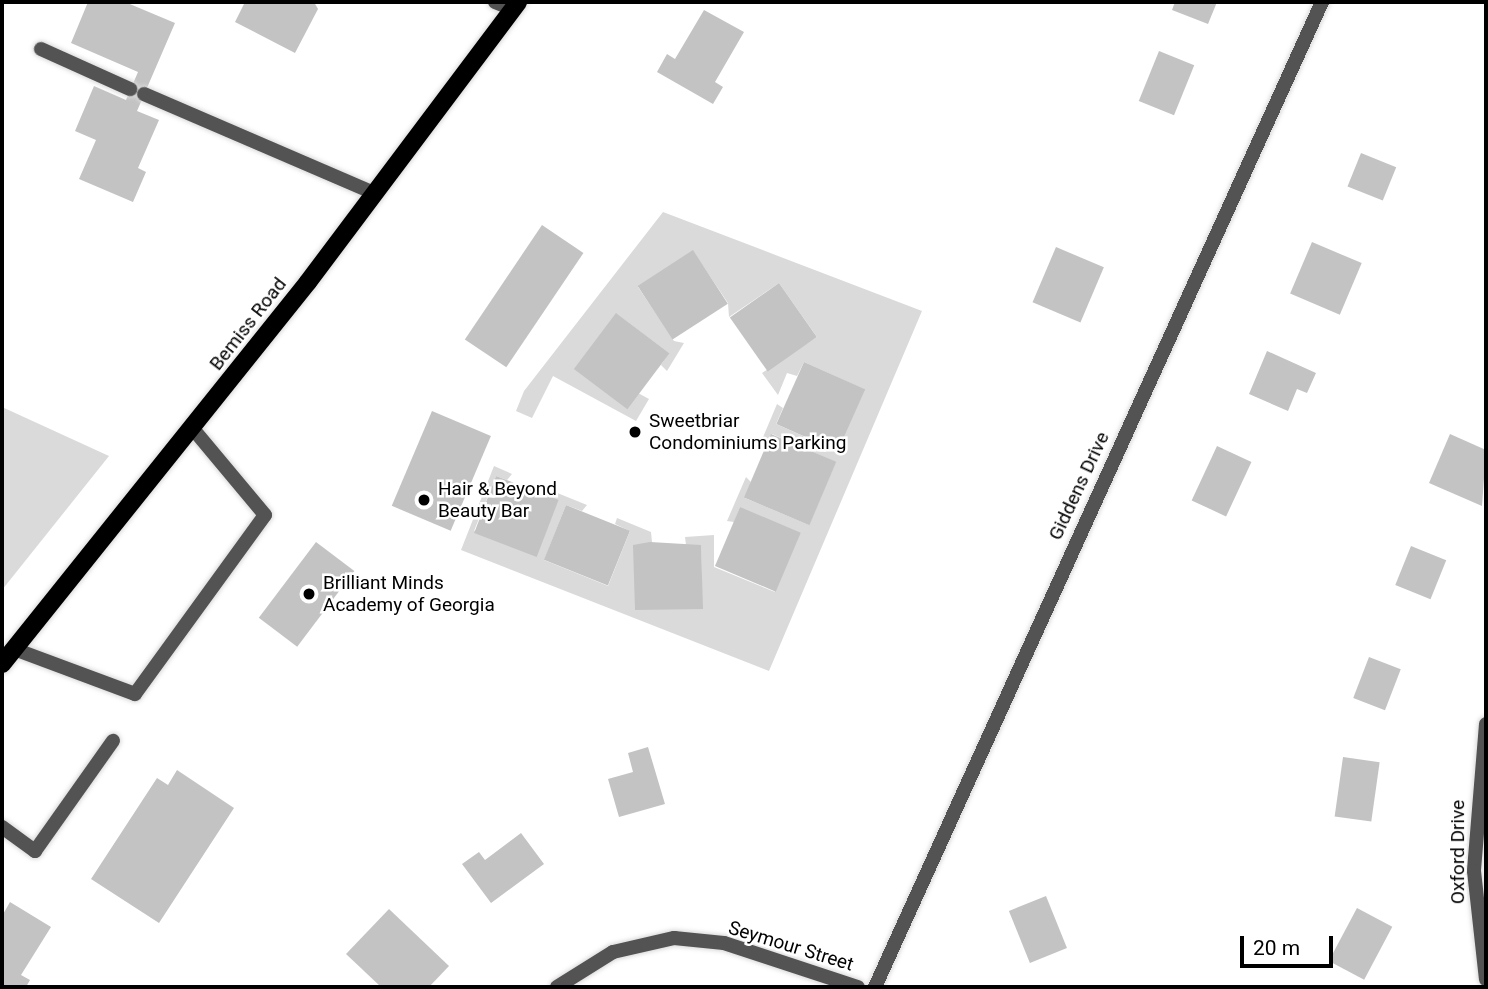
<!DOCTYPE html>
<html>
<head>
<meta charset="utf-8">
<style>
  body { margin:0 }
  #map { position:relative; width:1488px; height:989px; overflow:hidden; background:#fff; font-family:Roboto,sans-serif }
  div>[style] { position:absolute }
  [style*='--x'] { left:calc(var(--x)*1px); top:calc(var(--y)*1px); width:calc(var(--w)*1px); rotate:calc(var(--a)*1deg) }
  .green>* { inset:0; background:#dadada }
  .building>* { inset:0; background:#c3c3c3; transform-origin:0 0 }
  .roads { filter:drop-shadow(0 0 2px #dbdbdb) drop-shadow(0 0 2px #dbdbdb) }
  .service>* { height:14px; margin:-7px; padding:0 7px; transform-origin:7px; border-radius:7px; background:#535353 }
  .minor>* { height:14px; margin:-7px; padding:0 7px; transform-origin:7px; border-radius:7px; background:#535353 }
  .primary>* { height:18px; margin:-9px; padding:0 9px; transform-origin:9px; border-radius:9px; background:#000 }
  .dots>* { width:19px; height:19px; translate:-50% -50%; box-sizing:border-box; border:4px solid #fff; border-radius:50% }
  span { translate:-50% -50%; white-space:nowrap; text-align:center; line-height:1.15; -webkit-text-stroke:5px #fff; paint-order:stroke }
  .street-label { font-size:19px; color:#000 }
  .poi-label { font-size:19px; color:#000 }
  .left { translate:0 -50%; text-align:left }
  .frame { position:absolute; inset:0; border:4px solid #000; pointer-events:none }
  .scale { position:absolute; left:1240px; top:936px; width:93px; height:32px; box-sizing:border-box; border:4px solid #000; border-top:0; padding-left:9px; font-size:21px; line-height:24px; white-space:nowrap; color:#000; -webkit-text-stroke:5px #fff; paint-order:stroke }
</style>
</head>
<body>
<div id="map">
  <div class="green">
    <i style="clip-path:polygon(663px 212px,922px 311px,769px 671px,461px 550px,494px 466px,512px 474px,507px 480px,496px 476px,474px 531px,545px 488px,587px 505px,582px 511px,566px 505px,544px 560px,608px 586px,630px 531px,615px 524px,617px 518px,651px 532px,652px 542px,702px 609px,701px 545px,686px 545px,685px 537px,714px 535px,714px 567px,775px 592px,740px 507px,734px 522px,727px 521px,746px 477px,751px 482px,745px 498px,809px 525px,836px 462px,772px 434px,758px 449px,777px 404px,783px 408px,776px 424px,837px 451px,864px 389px,804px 362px,797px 376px,787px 373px,778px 395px,762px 373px,817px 337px,779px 283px,729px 317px,728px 303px,693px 251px,638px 287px,674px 341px,684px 343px,667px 371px,661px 365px,669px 353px,617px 314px,638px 393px,649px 399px,636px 421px,553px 376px,532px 418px,516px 411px,524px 391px)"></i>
    <i style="clip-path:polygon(2px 407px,109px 456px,2px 590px)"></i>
  </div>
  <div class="building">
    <i style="clip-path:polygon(88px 2px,125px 2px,175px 23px,137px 111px,159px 120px,138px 168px,146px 172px,133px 202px,79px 179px,96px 140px,75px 131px,94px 86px,126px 100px,138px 72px,71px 43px)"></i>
    <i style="clip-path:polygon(245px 2px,314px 2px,318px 9px,295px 53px,235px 22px)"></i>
    <i style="clip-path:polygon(1175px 2px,1217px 2px,1208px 24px,1172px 10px)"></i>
    <i style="clip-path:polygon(704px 10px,744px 32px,715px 82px,723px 87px,713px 104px,657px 72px,667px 54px,675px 59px)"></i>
    <i style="left:1159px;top:51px;width:38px;height:54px;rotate:22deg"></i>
    <i style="left:1361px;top:153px;width:38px;height:36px;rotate:22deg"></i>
    <i style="left:542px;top:225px;width:50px;height:138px;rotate:34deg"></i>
    <i style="left:1312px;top:242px;width:54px;height:56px;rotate:23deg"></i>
    <i style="left:1056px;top:247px;width:52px;height:60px;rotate:23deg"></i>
    <i style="left:693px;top:250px;width:64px;height:66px;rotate:57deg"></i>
    <i style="left:779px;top:283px;width:66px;height:60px;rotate:55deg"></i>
    <i style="left:616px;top:313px;width:67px;height:70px;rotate:37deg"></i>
    <i style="clip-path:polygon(1267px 351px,1316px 373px,1307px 393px,1297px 389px,1288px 411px,1249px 394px)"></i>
    <i style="left:804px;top:362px;width:67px;height:68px;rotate:24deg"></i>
    <i style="left:432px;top:411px;width:64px;height:103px;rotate:23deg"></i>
    <i style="left:771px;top:434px;width:71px;height:69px;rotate:23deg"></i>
    <i style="clip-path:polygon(1450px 434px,1486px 450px,1482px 506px,1429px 483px)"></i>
    <i style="left:1217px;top:446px;width:38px;height:60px;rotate:25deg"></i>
    <i style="left:496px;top:476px;width:67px;height:61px;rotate:21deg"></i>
    <i style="left:566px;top:505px;width:69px;height:59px;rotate:22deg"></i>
    <i style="left:740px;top:507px;width:66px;height:64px;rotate:23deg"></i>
    <i style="left:316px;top:542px;width:48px;height:95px;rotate:37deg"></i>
    <i style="clip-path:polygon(650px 542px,701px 545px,703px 609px,635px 610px,633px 545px)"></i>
    <i style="left:1411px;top:546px;width:38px;height:42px;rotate:22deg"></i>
    <i style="left:1369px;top:657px;width:34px;height:44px;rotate:21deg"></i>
    <i style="clip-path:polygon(648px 747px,665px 804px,619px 817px,608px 779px,633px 772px,628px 753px)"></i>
    <i style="left:1343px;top:757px;width:37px;height:60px;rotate:8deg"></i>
    <i style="clip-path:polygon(177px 770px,234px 808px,159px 923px,91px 879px,157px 778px,168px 785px)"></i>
    <i style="clip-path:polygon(521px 833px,544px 864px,491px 903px,462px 864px,479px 852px,485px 860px)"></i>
    <i style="left:1046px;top:896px;width:56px;height:40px;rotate:68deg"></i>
    <i style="clip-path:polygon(10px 902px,51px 927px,21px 975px,30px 980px,26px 987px,2px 987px,2px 916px)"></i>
    <i style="left:1357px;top:908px;width:40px;height:60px;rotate:28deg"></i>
    <i style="clip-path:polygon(389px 909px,449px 966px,429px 987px,381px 987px,346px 954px)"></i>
  </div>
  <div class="roads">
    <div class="service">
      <i style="--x:41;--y:49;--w:98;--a:24.2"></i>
      <i style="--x:144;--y:94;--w:250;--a:23.3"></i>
      <i style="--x:14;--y:649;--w:129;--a:20.4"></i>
      <i style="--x:135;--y:694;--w:221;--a:-54"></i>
      <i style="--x:265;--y:515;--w:112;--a:-129.9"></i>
      <i style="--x:2;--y:827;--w:41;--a:36"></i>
      <i style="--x:35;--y:851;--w:135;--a:-54.7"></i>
    </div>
    <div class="minor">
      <i style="--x:495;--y:2;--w:18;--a:22"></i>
      <i style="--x:1486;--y:724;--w:147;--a:94.7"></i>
      <i style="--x:1474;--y:871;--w:109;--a:83.7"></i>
      <i style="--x:557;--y:987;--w:66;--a:-32"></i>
      <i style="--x:613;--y:952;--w:63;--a:-12.9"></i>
      <i style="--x:674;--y:938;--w:50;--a:5.7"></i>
      <i style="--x:724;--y:943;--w:141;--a:18.2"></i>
      <i style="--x:875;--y:987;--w:1082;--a:-65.59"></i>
    </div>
    <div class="primary">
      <i style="--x:2;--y:664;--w:489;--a:-51.3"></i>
      <i style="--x:308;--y:282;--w:350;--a:-53.1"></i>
    </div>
  </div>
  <div class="dots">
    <i style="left:635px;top:432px;background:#000"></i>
    <i style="left:424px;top:500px;background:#000"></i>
    <i style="left:309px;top:594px;background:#000"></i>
  </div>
  <div class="street-label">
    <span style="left:248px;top:324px;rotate:-52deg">Bemiss Road</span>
    <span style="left:1079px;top:486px;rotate:-65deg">Giddens Drive</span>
    <span style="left:1458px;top:852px;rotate:-90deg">Oxford Drive</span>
    <span style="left:791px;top:946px;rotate:17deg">Seymour Street</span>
  </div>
  <div class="poi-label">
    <span class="left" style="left:649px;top:432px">Sweetbriar<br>Condominiums Parking</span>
    <span class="left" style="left:438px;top:500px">Hair &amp; Beyond<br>Beauty Bar</span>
    <span class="left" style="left:323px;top:594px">Brilliant Minds<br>Academy of Georgia</span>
  </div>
  <div class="frame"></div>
  <div class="scale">20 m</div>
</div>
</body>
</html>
